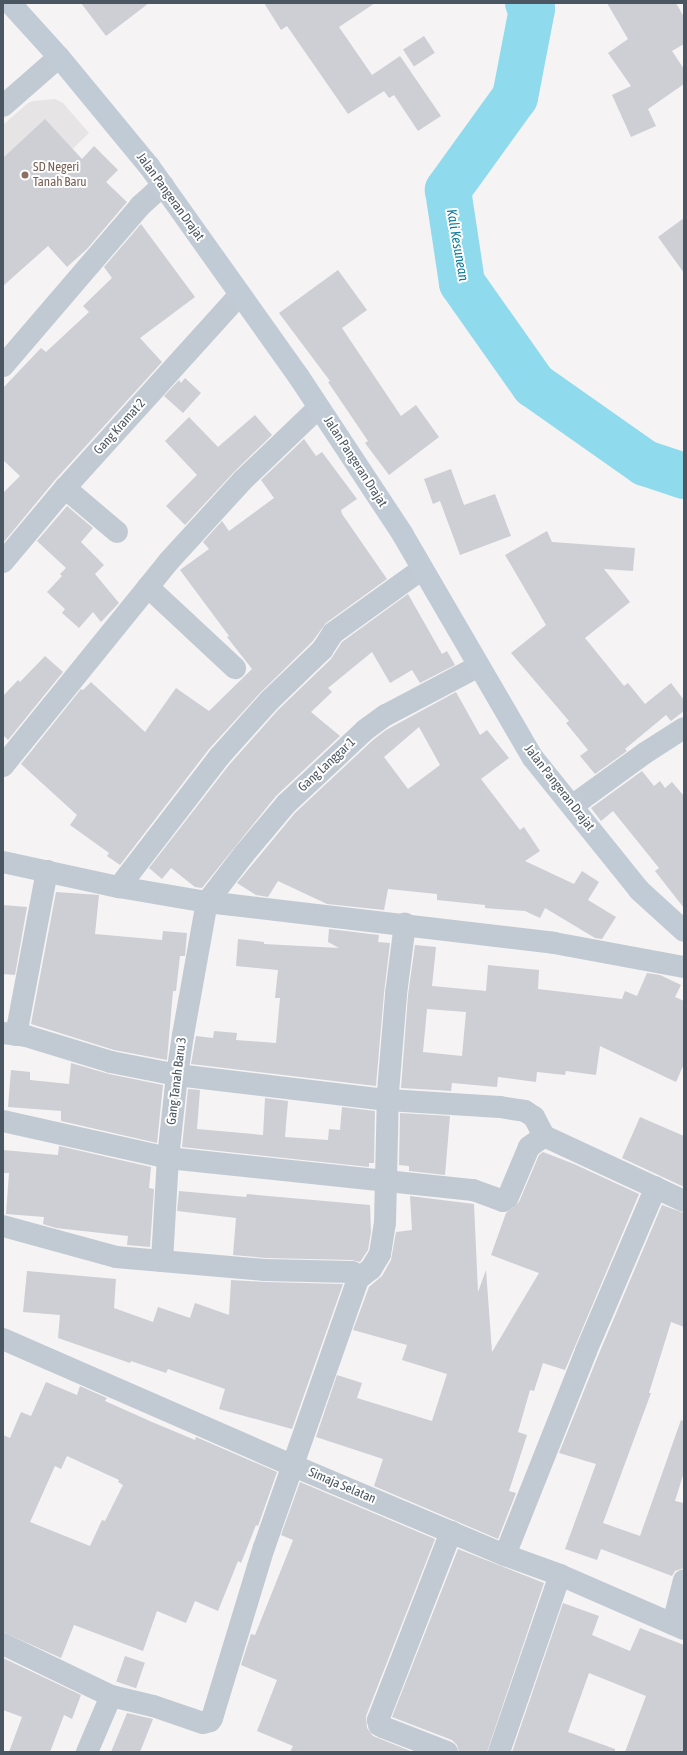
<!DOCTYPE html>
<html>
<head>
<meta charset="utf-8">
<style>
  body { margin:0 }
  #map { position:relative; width:687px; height:1755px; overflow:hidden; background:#f5f3f3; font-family:"Asap Condensed",sans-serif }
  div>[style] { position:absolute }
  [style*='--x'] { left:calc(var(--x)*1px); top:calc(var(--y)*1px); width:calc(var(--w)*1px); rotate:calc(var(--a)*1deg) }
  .education>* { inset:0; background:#e6e4e5 }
  .river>* { height:46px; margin:-23px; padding:0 23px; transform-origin:23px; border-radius:23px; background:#90daee }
  .building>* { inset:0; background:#cdcfd5; transform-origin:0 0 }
  .street>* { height:22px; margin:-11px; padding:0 11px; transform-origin:11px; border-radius:11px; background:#c1cad2 }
  .secondary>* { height:22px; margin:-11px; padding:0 11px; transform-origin:11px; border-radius:11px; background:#c1cbd6 }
  .dots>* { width:11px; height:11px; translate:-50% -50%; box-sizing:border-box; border:2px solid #fff; border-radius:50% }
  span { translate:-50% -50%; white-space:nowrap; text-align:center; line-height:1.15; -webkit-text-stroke:4px #fff; paint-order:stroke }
  .education-label { font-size:13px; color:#785e54 }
  .left { translate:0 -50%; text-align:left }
  .street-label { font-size:13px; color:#4a5661 }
  .water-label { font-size:14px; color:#0c7c9b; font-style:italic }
  .frame { position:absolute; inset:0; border:4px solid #4a5661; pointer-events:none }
</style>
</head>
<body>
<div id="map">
  <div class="education">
    <i style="clip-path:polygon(55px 99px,63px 103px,89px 133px,3px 216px,3px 125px,28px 103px,33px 101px)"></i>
  </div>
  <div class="river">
    <i style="--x:528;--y:3;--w:7;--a:56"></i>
    <i style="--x:532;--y:9;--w:90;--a:100.9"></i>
    <i style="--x:515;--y:97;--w:115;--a:125.8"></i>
    <i style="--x:448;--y:190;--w:94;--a:81.4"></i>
    <i style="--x:462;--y:283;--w:125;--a:54.8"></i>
    <i style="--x:534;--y:385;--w:136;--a:35.1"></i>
    <i style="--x:645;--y:463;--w:41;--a:18.4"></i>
  </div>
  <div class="building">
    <i style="clip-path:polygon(81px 3px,149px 3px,106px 36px)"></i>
    <i style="clip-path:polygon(264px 3px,375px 3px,339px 27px,372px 75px,400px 56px,441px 116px,418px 131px,394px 95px,389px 98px,384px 91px,348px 114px,287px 26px,281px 30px)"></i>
    <i style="clip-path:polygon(607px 3px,676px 3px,684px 17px,684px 44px,672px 51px,684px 69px,684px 84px,648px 109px,656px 126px,631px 137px,612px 95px,631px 86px,608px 53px,628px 39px)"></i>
    <i style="left:424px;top:36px;width:20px;height:25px;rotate:57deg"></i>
    <i style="clip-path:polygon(45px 119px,82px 159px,94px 146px,118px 170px,106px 182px,127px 202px,87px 249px,67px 267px,48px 246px,3px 286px,3px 158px)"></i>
    <i style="clip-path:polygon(684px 218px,684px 273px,658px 237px)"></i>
    <i style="clip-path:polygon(141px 224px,195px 297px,140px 338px,162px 362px,55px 480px,3px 543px,3px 493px,20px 476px,3px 460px,3px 388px,41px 348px,46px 352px,89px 312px,83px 306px,112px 278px,104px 267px)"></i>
    <i style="clip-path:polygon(338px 270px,367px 310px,342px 328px,401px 416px,416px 405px,439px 437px,389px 475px,365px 443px,368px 441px,328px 382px,330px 381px,279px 313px)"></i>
    <i style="clip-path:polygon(185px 378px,201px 393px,183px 413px,164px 396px,179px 380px,181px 383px)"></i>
    <i style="clip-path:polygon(255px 415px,272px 435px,234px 472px,185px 525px,166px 506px,197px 475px,165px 441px,189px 417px,218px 447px)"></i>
    <i style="clip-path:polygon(304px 439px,316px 456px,322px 452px,357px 499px,341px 510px,342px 514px,387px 579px,326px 623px,312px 642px,260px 693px,209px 749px,120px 865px,107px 856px,109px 853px,70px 825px,77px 815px,21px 764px,81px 689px,83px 690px,91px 682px,145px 732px,176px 688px,209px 711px,252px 669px,227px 637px,229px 636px,180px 570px,209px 549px,203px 542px,222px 521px,229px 531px,274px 498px,261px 480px)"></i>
    <i style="clip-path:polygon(451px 469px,464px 505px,495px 494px,511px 536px,460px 555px,440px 501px,433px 504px,424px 479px)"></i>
    <i style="clip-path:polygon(67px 506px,93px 528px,81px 542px,104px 565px,95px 574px,119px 603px,101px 622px,93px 612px,79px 628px,62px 613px,65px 609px,47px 592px,62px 576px,60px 574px,66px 568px,37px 541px)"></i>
    <i style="clip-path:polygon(547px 531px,552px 542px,635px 548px,633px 571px,604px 569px,630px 602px,585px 638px,624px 686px,628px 683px,645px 704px,671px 683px,684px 700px,684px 711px,671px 721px,666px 715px,625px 749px,627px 751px,595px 774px,580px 756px,588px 750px,566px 723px,569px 721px,511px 653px,546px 625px,505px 555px)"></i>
    <i style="clip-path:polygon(408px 594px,442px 654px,447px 651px,455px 665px,420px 683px,412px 670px,390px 683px,372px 652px,328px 688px,332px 692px,311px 712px,340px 736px,276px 796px,202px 888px,195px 887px,171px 868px,162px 879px,149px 868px,229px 765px,278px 710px,331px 659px,342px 642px)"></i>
    <i style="clip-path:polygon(45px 656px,63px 672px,8px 740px,3px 735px,3px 696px,18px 680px,20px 682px)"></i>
    <i style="clip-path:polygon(evenodd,456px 692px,480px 735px,487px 730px,509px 758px,481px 779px,520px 830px,524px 827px,540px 851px,525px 861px,574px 884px,582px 871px,599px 882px,588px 900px,616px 917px,602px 939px,595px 938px,545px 908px,540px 918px,525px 911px,485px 908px,485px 905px,437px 900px,437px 894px,388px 889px,384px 910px,327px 904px,278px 881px,268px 897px,256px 895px,237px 883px,295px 813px,373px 740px,386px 730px,456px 692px,419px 727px,440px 765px,408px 789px,384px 757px,419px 727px)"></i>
    <i style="clip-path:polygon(642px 771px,654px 786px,660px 781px,665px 788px,672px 782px,684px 796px,684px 908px,655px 871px,659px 868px,613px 811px,601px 821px,591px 808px)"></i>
    <i style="clip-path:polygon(56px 892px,99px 895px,95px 934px,162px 940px,163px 931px,187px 933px,185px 956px,180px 956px,176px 991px,173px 991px,167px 1060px,114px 1050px,31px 1024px)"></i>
    <i style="clip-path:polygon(3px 905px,27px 907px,15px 975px,3px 974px)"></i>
    <i style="clip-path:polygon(329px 929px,379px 935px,378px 942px,390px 943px,384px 993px,376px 1086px,191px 1064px,196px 1036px,213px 1038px,214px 1031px,237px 1033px,236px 1040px,276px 1043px,280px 998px,275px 998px,278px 970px,236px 966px,238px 939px,264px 942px,264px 944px,339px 948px,328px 942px)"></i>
    <i style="clip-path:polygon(evenodd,415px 945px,436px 947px,432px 986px,486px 991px,488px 965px,539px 970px,538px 989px,622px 999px,625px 991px,637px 996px,647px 973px,660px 975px,681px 985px,675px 997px,684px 1001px,684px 1064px,676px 1082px,600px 1046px,596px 1075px,566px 1071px,565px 1075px,537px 1072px,536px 1082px,498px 1077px,497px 1087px,452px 1083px,451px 1091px,401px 1088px,408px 995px,415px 945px,427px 1009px,466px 1012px,462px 1056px,423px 1052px,427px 1009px)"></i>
    <i style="clip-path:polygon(71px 1063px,109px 1074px,163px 1085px,157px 1143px,61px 1121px,61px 1111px,8px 1107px,11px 1070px,30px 1072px,30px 1080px,69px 1084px)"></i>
    <i style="clip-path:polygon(188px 1089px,200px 1090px,197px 1129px,263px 1135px,265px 1098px,288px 1101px,285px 1137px,328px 1140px,329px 1129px,340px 1130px,342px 1107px,375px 1111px,374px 1163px,369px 1163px,369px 1167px,182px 1147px)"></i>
    <i style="clip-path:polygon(400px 1113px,450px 1116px,445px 1175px,409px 1171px,409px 1166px,399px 1165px)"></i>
    <i style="clip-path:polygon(640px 1117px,684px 1136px,684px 1187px,622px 1158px)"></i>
    <i style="clip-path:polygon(59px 1146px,151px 1167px,149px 1188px,154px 1189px,150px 1247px,127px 1245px,128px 1236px,56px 1228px,43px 1224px,44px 1217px,6px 1214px,9px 1173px,3px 1173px,3px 1150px,58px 1155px)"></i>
    <i style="clip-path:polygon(543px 1152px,574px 1164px,639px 1194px,565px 1370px,543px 1363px,534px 1391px,530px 1390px,518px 1432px,527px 1435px,509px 1491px,516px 1493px,498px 1539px,374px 1486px,383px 1459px,316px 1437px,337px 1375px,362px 1383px,357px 1398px,432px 1421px,447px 1374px,402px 1360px,407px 1345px,353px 1330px,369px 1287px,382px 1276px,391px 1260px,396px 1232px,412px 1230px,410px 1196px,474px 1204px,478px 1292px,486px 1270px,492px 1352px,539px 1273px,491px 1255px,506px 1213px,519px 1202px,539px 1155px)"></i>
    <i style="clip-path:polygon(179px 1191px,246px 1197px,247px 1194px,370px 1205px,371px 1232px,368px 1250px,360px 1262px,352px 1260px,266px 1258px,233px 1255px,236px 1218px,177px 1211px)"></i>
    <i style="clip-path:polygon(662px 1205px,684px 1213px,684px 1327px,671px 1322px,649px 1393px,651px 1393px,603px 1523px,640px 1536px,681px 1420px,684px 1421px,684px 1472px,675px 1501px,684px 1503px,684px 1568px,675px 1571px,672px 1576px,601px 1549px,597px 1560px,565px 1549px,596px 1464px,559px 1453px,598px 1356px)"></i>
    <i style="clip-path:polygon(27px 1271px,116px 1279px,114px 1308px,153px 1322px,158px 1307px,190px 1318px,195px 1303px,229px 1315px,231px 1280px,265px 1282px,343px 1284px,292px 1429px,219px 1409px,225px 1389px,168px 1369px,166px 1373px,131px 1361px,130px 1363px,58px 1338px,60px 1315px,23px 1312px)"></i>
    <i style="clip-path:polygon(evenodd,46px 1382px,77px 1395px,80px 1386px,107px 1398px,105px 1401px,152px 1422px,195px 1440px,196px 1437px,277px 1472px,258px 1526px,256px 1525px,241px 1563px,238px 1561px,218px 1611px,195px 1601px,186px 1623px,157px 1611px,143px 1651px,74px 1625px,61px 1658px,3px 1632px,3px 1435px,10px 1438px,21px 1412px,31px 1416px,46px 1382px,67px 1456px,119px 1480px,118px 1482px,123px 1485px,105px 1521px,102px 1520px,90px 1546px,30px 1522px,55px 1466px,61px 1469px,67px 1456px)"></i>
    <i style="clip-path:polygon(300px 1482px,435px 1539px,366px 1716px,367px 1728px,373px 1736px,413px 1752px,290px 1752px,293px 1746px,257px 1731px,277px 1680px,241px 1665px,251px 1634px,255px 1635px,293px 1540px,281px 1535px)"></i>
    <i style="clip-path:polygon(458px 1549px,544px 1583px,487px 1752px,459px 1752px,457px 1745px,452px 1740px,392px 1717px)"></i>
    <i style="clip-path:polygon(563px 1603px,599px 1616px,592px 1635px,630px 1651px,640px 1628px,684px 1645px,684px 1752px,625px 1752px,646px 1696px,589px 1673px,568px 1732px,615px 1749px,615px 1752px,512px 1752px)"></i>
    <i style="left:125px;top:1656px;width:21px;height:27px;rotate:19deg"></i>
    <i style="clip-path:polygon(3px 1658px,81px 1695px,72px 1719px,64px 1715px,50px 1752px,9px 1752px,22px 1717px,3px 1710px)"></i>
    <i style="clip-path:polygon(127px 1713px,153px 1719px,140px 1752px,111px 1752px)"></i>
  </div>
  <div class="street">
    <i style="--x:3;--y:106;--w:74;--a:-41.2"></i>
    <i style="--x:3;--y:366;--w:211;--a:-49.4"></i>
    <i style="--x:140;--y:206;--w:31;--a:-42"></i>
    <i style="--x:65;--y:488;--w:68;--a:40.2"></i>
    <i style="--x:3;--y:562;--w:97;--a:-50"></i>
    <i style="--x:65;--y:488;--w:261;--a:-47.9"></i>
    <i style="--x:148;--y:587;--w:119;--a:43"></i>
    <i style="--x:3;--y:766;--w:264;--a:-51"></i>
    <i style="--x:169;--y:561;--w:110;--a:-47.6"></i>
    <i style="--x:243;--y:480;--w:105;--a:-43.8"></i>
    <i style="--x:572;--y:806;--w:90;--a:-36"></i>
    <i style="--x:645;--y:753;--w:46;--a:-32.7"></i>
    <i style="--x:3;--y:862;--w:119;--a:12.2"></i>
    <i style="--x:119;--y:887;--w:89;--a:9.7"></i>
    <i style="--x:207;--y:902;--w:349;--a:6.7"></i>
    <i style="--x:554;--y:943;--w:132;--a:10.5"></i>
    <i style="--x:119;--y:887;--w:164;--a:-52.4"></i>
    <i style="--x:219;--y:757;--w:75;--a:-48.2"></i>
    <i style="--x:269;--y:701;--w:74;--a:-43.9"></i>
    <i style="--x:322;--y:650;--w:20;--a:-57"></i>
    <i style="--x:333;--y:633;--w:110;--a:-35.7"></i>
    <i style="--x:3;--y:1033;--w:23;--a:7"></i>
    <i style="--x:26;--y:1036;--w:89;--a:17"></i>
    <i style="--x:111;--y:1062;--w:67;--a:11.1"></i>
    <i style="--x:177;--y:1075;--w:212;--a:6.8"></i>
    <i style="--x:388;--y:1100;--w:112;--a:3.6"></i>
    <i style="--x:500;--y:1107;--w:25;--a:9"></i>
    <i style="--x:525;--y:1111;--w:11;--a:34"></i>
    <i style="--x:534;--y:1117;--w:21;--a:62"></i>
    <i style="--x:16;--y:1035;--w:167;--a:-79.3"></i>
    <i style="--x:3;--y:1121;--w:169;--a:12.6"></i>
    <i style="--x:168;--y:1158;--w:307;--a:6"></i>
    <i style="--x:473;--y:1190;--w:32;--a:20"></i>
    <i style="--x:503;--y:1201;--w:6;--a:-39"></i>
    <i style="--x:508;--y:1197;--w:54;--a:-67.2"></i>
    <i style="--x:529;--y:1147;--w:19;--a:-36"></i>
    <i style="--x:544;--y:1136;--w:154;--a:24.9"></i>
    <i style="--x:3;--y:1226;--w:117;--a:15.3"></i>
    <i style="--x:116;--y:1257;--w:150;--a:5"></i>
    <i style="--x:265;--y:1270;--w:87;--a:1.3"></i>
    <i style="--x:352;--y:1272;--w:6;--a:31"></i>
    <i style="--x:357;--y:1275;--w:4;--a:76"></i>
    <i style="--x:358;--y:1279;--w:284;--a:109.3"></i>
    <i style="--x:264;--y:1547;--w:179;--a:106.9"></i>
    <i style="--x:212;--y:1718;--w:4;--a:124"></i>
    <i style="--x:210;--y:1721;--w:7;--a:164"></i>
    <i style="--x:203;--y:1723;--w:53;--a:-161.2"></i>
    <i style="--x:153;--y:1706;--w:43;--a:-166.6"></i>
    <i style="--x:111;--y:1696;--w:120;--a:-154.3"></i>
    <i style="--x:162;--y:1261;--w:103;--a:-86.7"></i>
    <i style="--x:168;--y:1158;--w:83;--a:-83.8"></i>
    <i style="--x:177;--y:1075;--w:40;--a:-81.5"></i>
    <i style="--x:183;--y:1035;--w:135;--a:-79.8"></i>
    <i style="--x:207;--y:902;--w:61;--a:-52.4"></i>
    <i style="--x:244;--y:854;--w:65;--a:-50"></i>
    <i style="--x:286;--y:804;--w:108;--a:-43.1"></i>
    <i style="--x:365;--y:730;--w:26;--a:-36"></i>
    <i style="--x:386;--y:715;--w:105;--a:-27.8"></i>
    <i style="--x:358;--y:1279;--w:16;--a:-38"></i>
    <i style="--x:371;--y:1269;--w:17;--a:-59"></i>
    <i style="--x:380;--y:1254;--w:31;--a:-81"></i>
    <i style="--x:385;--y:1223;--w:131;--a:-88.7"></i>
    <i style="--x:388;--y:1092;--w:98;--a:-85.3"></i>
    <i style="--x:396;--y:994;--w:71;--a:-82.7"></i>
    <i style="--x:3;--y:1339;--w:318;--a:23.6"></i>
    <i style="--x:294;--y:1466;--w:229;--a:22.9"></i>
    <i style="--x:505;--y:1555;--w:59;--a:20"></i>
    <i style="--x:560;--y:1575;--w:135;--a:23.5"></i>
    <i style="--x:505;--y:1555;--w:219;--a:-68.3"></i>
    <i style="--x:586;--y:1351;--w:178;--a:-66.9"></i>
    <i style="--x:673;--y:1624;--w:45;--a:-76"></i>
    <i style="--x:87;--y:1752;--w:61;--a:-66.8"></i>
    <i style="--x:447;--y:1752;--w:69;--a:-158.7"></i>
    <i style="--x:383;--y:1727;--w:4;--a:-153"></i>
    <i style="--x:379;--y:1725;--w:5;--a:-101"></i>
    <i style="--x:378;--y:1720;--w:202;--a:-68.8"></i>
    <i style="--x:499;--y:1752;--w:187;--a:-71"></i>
  </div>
  <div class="secondary">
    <i style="--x:10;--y:3;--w:73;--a:47.8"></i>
    <i style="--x:59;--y:57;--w:141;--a:50.5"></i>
    <i style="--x:149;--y:166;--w:259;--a:54.6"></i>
    <i style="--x:299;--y:377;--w:189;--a:56.6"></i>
    <i style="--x:403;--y:535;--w:258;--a:59.8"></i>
    <i style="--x:533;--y:758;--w:169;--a:51.2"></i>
    <i style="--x:639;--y:890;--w:61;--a:42.3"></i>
  </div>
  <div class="dots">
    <i style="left:25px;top:175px;background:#8d6e63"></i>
  </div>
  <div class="education-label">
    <span class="left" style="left:33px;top:175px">SD Negeri<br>Tanah Baru</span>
  </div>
  <div class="street-label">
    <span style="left:170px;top:197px;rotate:54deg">Jalan Pangeran Drajat</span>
    <span style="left:120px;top:427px;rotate:-48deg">Gang Kramat 2</span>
    <span style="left:355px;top:462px;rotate:57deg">Jalan Pangeran Drajat</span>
    <span style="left:327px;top:765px;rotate:-43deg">Gang Langgar 1</span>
    <span style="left:559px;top:788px;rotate:52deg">Jalan Pangeran Drajat</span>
    <span style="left:177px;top:1081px;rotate:-83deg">Gang Tanah Baru 3</span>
    <span style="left:342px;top:1486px;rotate:23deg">Simaja Selatan</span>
  </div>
  <div class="water-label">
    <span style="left:458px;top:245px;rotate:80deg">Kali Kesunean</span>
  </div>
  <div class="frame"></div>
</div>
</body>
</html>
